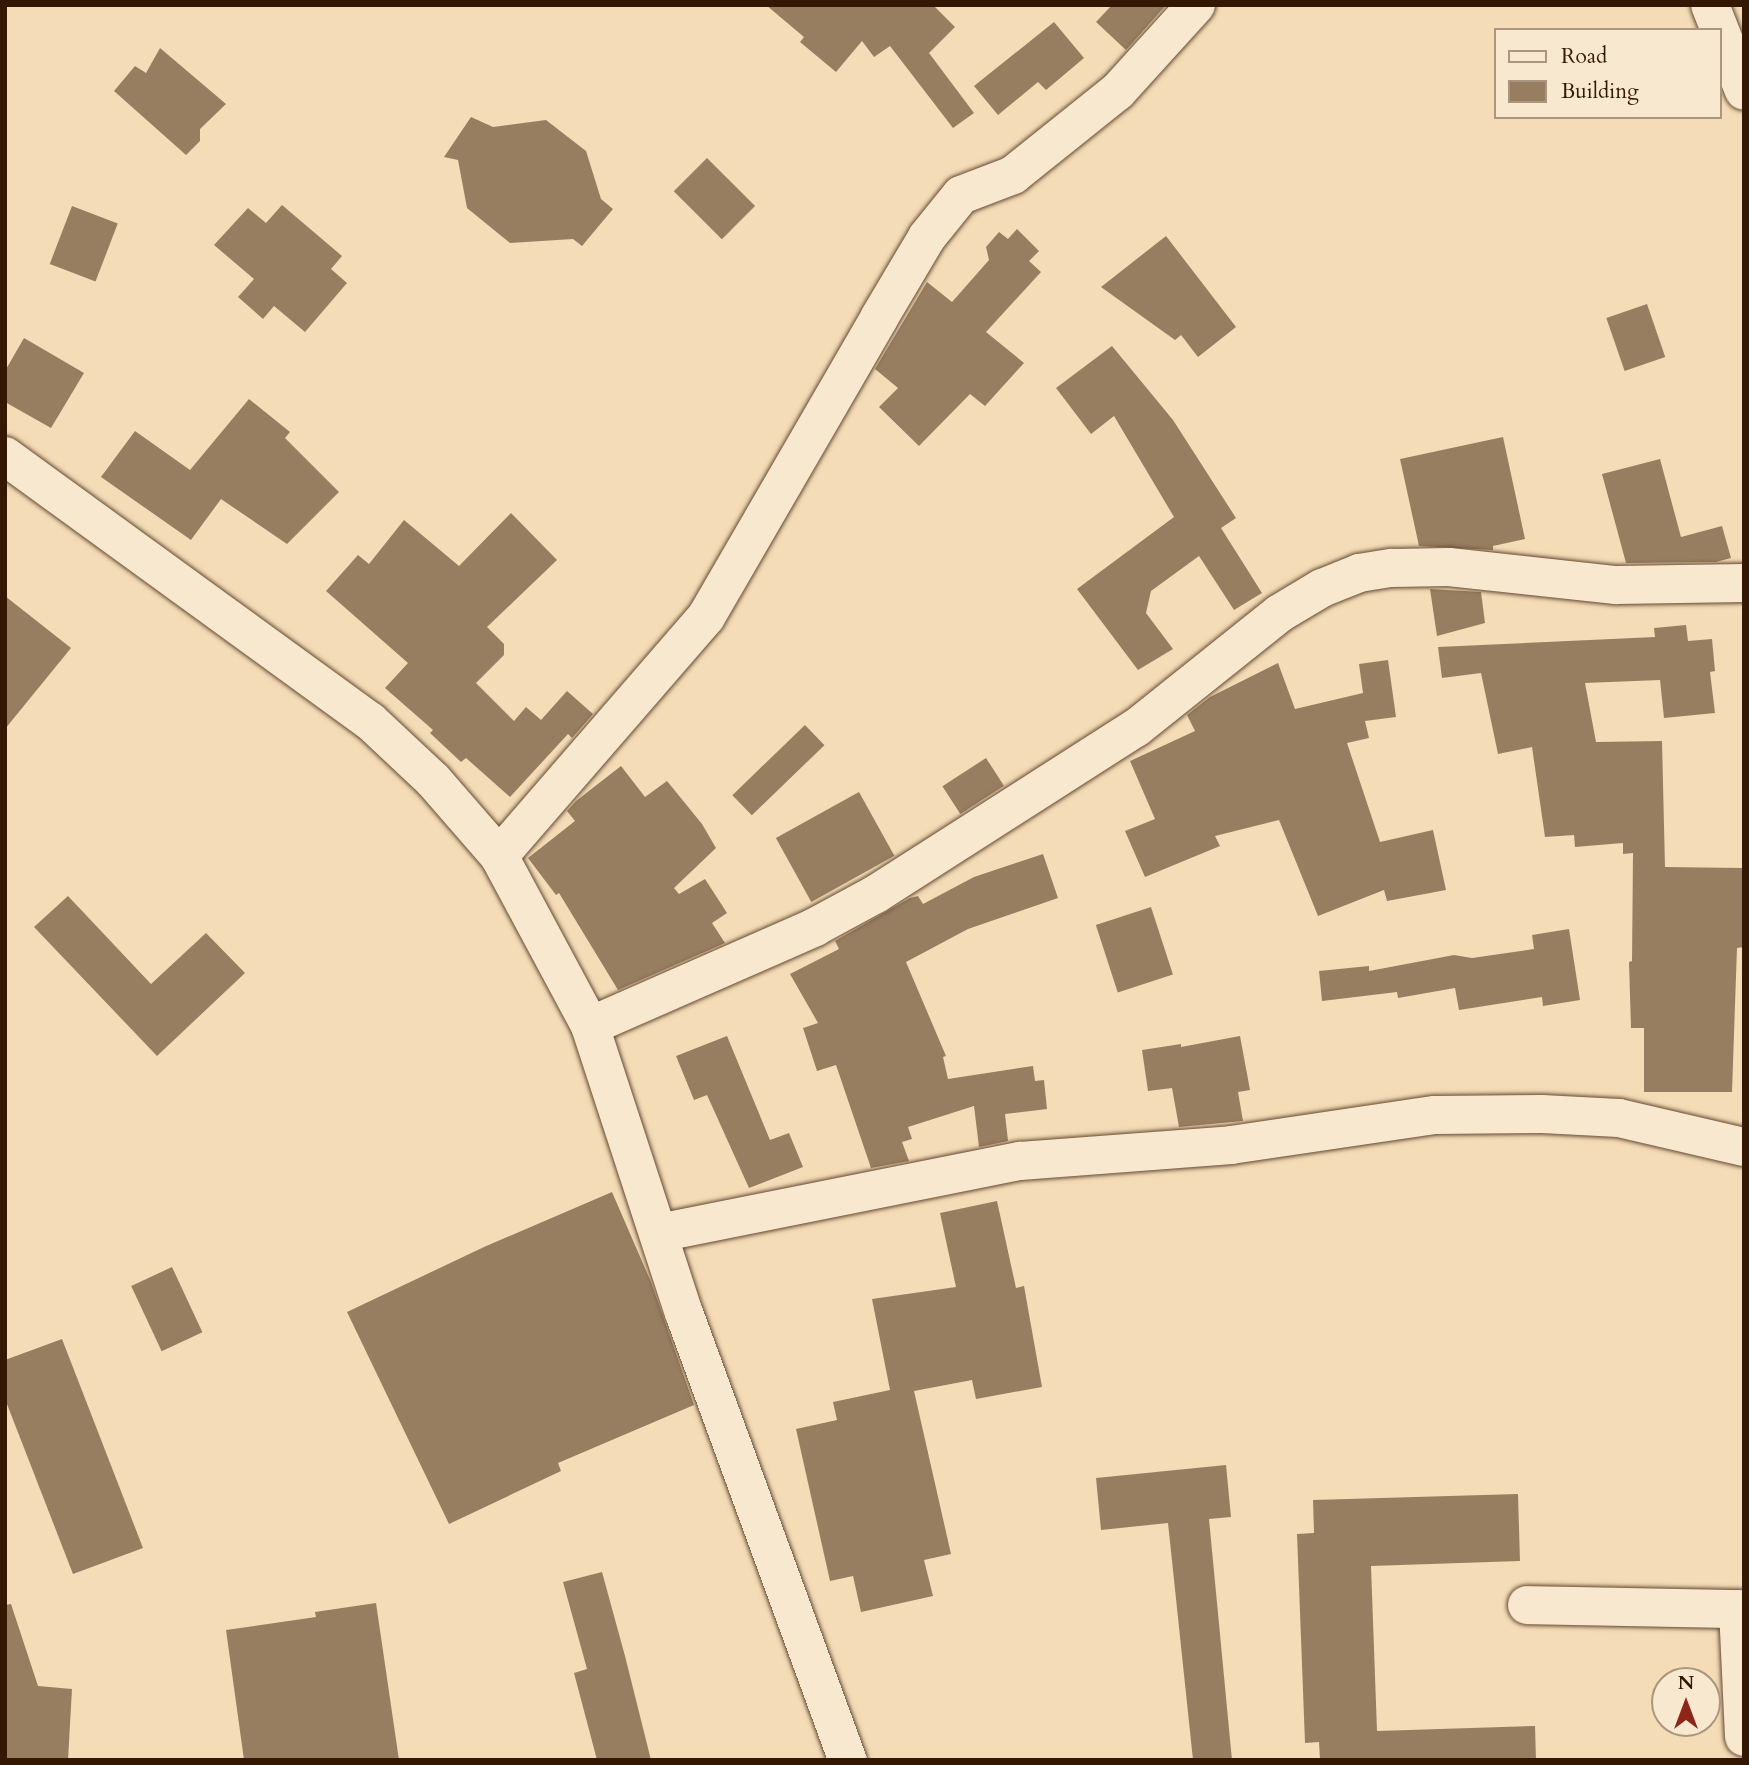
<!DOCTYPE html>
<html>
<head>
<meta charset="utf-8">
<style>
  body { margin:0 }
  #map { position:relative; width:1749px; height:1765px; overflow:hidden; background:#f4dcb7; font-family:Cardo,serif }
  div>[style] { position:absolute }
  [style*='--x'] { left:calc(var(--x)*1px); top:calc(var(--y)*1px); width:calc(var(--w)*1px); rotate:calc(var(--a)*1deg) }
  .building>* { inset:0; background:#987e61; transform-origin:0 0 }
  .roads { filter:drop-shadow(0 0 2px #654931) drop-shadow(0 0 2px #654931) }
  .minor>* { height:38px; margin:-19px; padding:0 19px; transform-origin:19px; border-radius:19px; background:#f8e8d0 }
  span { translate:-50% -50%; white-space:nowrap; text-align:center; line-height:1.15; -webkit-text-stroke:6px #f8e8d0; paint-order:stroke }
  .frame { position:absolute; inset:0; border:7px solid #351804; pointer-events:none }
  .legend { position:absolute; left:1494px; top:28px; width:228px; height:91px; box-sizing:border-box; background:#f8e8d0; border:2px solid #aa957e; margin:0; padding:9px 12px; list-style:none; font-size:21px; color:#351804 }
  .legend li { display:flex; align-items:center; gap:14px; height:35px }
  .legend b { width:35px; border:2px solid #aa957e }
  .north { position:absolute; left:1651px; top:1667px; width:70px; height:70px; box-sizing:border-box; background:#f8e8d0; border:2px solid #aa957e; border-radius:50%; rotate:0deg; font-size:19px; font-weight:700; line-height:28px; text-align:center; color:#351804 }
  .north::after { content:''; display:block; margin:auto; width:24px; height:32px; background:#8f2418; clip-path:polygon(50% 0,100% 100%,50% 72%,0 100%) }
</style>
</head>
<body>
<div id="map">
  <div class="building">
    <i style="clip-path:polygon(766px 5px,933px 5px,955px 27px,929px 53px,974px 113px,953px 128px,890px 46px,874px 57px,862px 41px,836px 72px,800px 42px,804px 37px)"></i>
    <i style="clip-path:polygon(1112px 5px,1166px 5px,1126px 50px,1096px 22px)"></i>
    <i style="clip-path:polygon(1054px 22px,1084px 58px,1046px 90px,1038px 82px,998px 115px,974px 86px)"></i>
    <i style="clip-path:polygon(160px 48px,226px 104px,200px 129px,200px 141px,186px 155px,114px 91px,135px 66px,146px 73px)"></i>
    <i style="clip-path:polygon(471px 117px,493px 127px,546px 120px,586px 151px,601px 199px,613px 209px,582px 246px,573px 239px,510px 243px,467px 208px,458px 160px,444px 157px)"></i>
    <i style="left:707px;top:158px;width:68px;height:47px;rotate:45deg"></i>
    <i style="clip-path:polygon(282px 205px,342px 256px,331px 269px,347px 283px,305px 332px,274px 306px,263px 319px,238px 297px,254px 279px,214px 245px,248px 208px,266px 223px)"></i>
    <i style="left:72px;top:206px;width:49px;height:62px;rotate:21deg"></i>
    <i style="clip-path:polygon(1017px 229px,1039px 251px,1029px 261px,1041px 272px,986px 332px,1024px 363px,985px 406px,970px 394px,919px 446px,879px 407px,898px 388px,875px 369px,927px 282px,952px 302px,989px 260px,986px 247px,999px 232px,1008px 239px)"></i>
    <i style="clip-path:polygon(1166px 236px,1236px 327px,1198px 357px,1181px 335px,1175px 340px,1101px 287px)"></i>
    <i style="left:1647px;top:304px;width:56px;height:43px;rotate:71deg"></i>
    <i style="clip-path:polygon(24px 338px,84px 373px,51px 428px,5px 402px,5px 371px)"></i>
    <i style="clip-path:polygon(1112px 346px,1173px 420px,1236px 518px,1221px 528px,1262px 593px,1234px 610px,1199px 556px,1151px 591px,1146px 613px,1173px 649px,1138px 670px,1077px 589px,1174px 517px,1114px 416px,1091px 434px,1056px 388px)"></i>
    <i style="clip-path:polygon(249px 399px,290px 432px,285px 438px,339px 492px,287px 544px,221px 499px,191px 540px,101px 477px,135px 431px,190px 470px)"></i>
    <i style="clip-path:polygon(1503px 437px,1525px 539px,1493px 546px,1493px 550px,1419px 546px,1400px 459px)"></i>
    <i style="clip-path:polygon(1660px 459px,1681px 537px,1722px 526px,1731px 558px,1716px 562px,1626px 563px,1602px 474px)"></i>
    <i style="clip-path:polygon(511px 513px,557px 560px,487px 627px,504px 644px,504px 655px,476px 683px,514px 721px,526px 707px,541px 720px,567px 691px,593px 714px,572px 738px,568px 734px,510px 797px,466px 758px,461px 762px,430px 733px,433px 730px,385px 688px,408px 663px,326px 591px,358px 555px,369px 564px,404px 520px,459px 566px)"></i>
    <i style="clip-path:polygon(1430px 589px,1481px 592px,1485px 623px,1437px 636px)"></i>
    <i style="clip-path:polygon(5px 596px,71px 648px,5px 729px)"></i>
    <i style="clip-path:polygon(1686px 625px,1688px 641px,1712px 639px,1715px 671px,1710px 672px,1715px 713px,1664px 718px,1660px 680px,1585px 683px,1596px 742px,1662px 741px,1665px 867px,1744px 868px,1744px 947px,1737px 948px,1732px 1092px,1644px 1092px,1644px 1028px,1631px 1028px,1629px 962px,1632px 961px,1633px 853px,1623px 854px,1623px 843px,1575px 847px,1574px 835px,1545px 837px,1532px 747px,1498px 754px,1481px 673px,1442px 678px,1438px 647px,1655px 637px,1654px 628px)"></i>
    <i style="clip-path:polygon(1388px 660px,1396px 717px,1365px 721px,1369px 738px,1347px 743px,1380px 842px,1433px 830px,1446px 890px,1387px 901px,1384px 890px,1318px 916px,1279px 820px,1215px 836px,1220px 846px,1145px 877px,1125px 831px,1155px 819px,1130px 761px,1195px 731px,1187px 715px,1210px 697px,1278px 663px,1295px 709px,1363px 693px,1359px 664px)"></i>
    <i style="left:805px;top:725px;width:28px;height:101px;rotate:46deg"></i>
    <i style="left:986px;top:758px;width:33px;height:52px;rotate:57deg"></i>
    <i style="clip-path:polygon(621px 766px,645px 797px,667px 781px,702px 824px,716px 848px,674px 888px,679px 894px,705px 879px,727px 913px,712px 923px,725px 943px,618px 990px,559px 893px,556px 895px,528px 858px,575px 821px,567px 811px,576px 801px)"></i>
    <i style="left:859px;top:792px;width:73px;height:95px;rotate:61deg"></i>
    <i style="clip-path:polygon(1043px 854px,1058px 898px,968px 929px,906px 962px,946px 1056px,943px 1057px,948px 1079px,1033px 1066px,1035px 1081px,1044px 1080px,1047px 1109px,1005px 1114px,1008px 1141px,979px 1147px,974px 1106px,908px 1127px,912px 1139px,902px 1142px,909px 1161px,871px 1168px,836px 1065px,817px 1071px,803px 1028px,818px 1023px,790px 974px,839px 949px,835px 941px,910px 898px,918px 896px,923px 904px,974px 877px)"></i>
    <i style="clip-path:polygon(68px 896px,151px 984px,206px 933px,245px 973px,157px 1056px,34px 927px)"></i>
    <i style="left:1151px;top:907px;width:71px;height:58px;rotate:72deg"></i>
    <i style="clip-path:polygon(1569px 929px,1580px 1000px,1543px 1006px,1542px 997px,1459px 1010px,1455px 988px,1398px 998px,1397px 992px,1322px 1001px,1319px 971px,1369px 966px,1369px 971px,1454px 955px,1472px 958px,1534px 949px,1532px 935px)"></i>
    <i style="clip-path:polygon(727px 1036px,770px 1140px,789px 1133px,803px 1167px,749px 1188px,707px 1095px,694px 1100px,676px 1056px)"></i>
    <i style="clip-path:polygon(1240px 1036px,1250px 1090px,1238px 1092px,1243px 1121px,1179px 1127px,1172px 1088px,1148px 1091px,1142px 1050px,1181px 1044px,1181px 1047px)"></i>
    <i style="clip-path:polygon(612px 1192px,651px 1282px,694px 1405px,558px 1463px,561px 1471px,449px 1524px,347px 1312px,484px 1247px)"></i>
    <i style="clip-path:polygon(997px 1201px,1016px 1288px,1024px 1286px,1042px 1387px,976px 1399px,972px 1380px,914px 1391px,951px 1554px,924px 1560px,933px 1596px,861px 1612px,853px 1576px,830px 1581px,796px 1429px,837px 1420px,833px 1402px,890px 1390px,872px 1299px,956px 1287px,940px 1213px)"></i>
    <i style="left:172px;top:1267px;width:72px;height:45px;rotate:65deg"></i>
    <i style="clip-path:polygon(62px 1339px,143px 1548px,73px 1574px,5px 1399px,5px 1360px)"></i>
    <i style="clip-path:polygon(1226px 1465px,1231px 1517px,1209px 1519px,1232px 1760px,1193px 1760px,1168px 1523px,1101px 1530px,1096px 1478px)"></i>
    <i style="clip-path:polygon(1518px 1494px,1520px 1561px,1371px 1566px,1377px 1731px,1535px 1726px,1536px 1760px,1320px 1760px,1319px 1742px,1305px 1743px,1297px 1534px,1314px 1533px,1313px 1500px)"></i>
    <i style="clip-path:polygon(602px 1572px,625px 1656px,651px 1760px,597px 1760px,574px 1673px,587px 1669px,563px 1582px)"></i>
    <i style="clip-path:polygon(376px 1603px,399px 1760px,244px 1760px,226px 1630px,316px 1617px,315px 1612px)"></i>
    <i style="clip-path:polygon(11px 1604px,38px 1686px,72px 1689px,68px 1760px,5px 1760px,5px 1605px)"></i>
  </div>
  <div class="roads">
    <div class="minor">
      <i style="--x:1710;--y:5;--w:92;--a:68.4"></i>
      <i style="--x:5;--y:456;--w:451;--a:36"></i>
      <i style="--x:370;--y:721;--w:86;--a:43.1"></i>
      <i style="--x:433;--y:780;--w:101;--a:49"></i>
      <i style="--x:499;--y:856;--w:193;--a:61.8"></i>
      <i style="--x:590;--y:1026;--w:302;--a:71.9"></i>
      <i style="--x:684;--y:1313;--w:476;--a:69.9"></i>
      <i style="--x:499;--y:856;--w:316;--a:-49.1"></i>
      <i style="--x:706;--y:617;--w:345;--a:-59.9"></i>
      <i style="--x:879;--y:318;--w:94;--a:-59.3"></i>
      <i style="--x:927;--y:237;--w:54;--a:-51"></i>
      <i style="--x:961;--y:195;--w:56;--a:-21"></i>
      <i style="--x:1013;--y:175;--w:134;--a:-38.7"></i>
      <i style="--x:1118;--y:91;--w:116;--a:-47.8"></i>
      <i style="--x:590;--y:1026;--w:246;--a:-23.7"></i>
      <i style="--x:815;--y:927;--w:69;--a:-28.4"></i>
      <i style="--x:876;--y:894;--w:308;--a:-32.6"></i>
      <i style="--x:1136;--y:728;--w:184;--a:-38.6"></i>
      <i style="--x:1280;--y:613;--w:49;--a:-30.8"></i>
      <i style="--x:1322;--y:588;--w:40;--a:-22"></i>
      <i style="--x:1359;--y:573;--w:33;--a:-9"></i>
      <i style="--x:1392;--y:568;--w:57;--a:-1"></i>
      <i style="--x:1449;--y:567;--w:168;--a:6.2"></i>
      <i style="--x:1616;--y:585;--w:128;--a:-0.9"></i>
      <i style="--x:659;--y:1233;--w:368;--a:-11.3"></i>
      <i style="--x:1020;--y:1161;--w:212;--a:-4.3"></i>
      <i style="--x:1231;--y:1145;--w:206;--a:-8.4"></i>
      <i style="--x:1435;--y:1115;--w:107;--a:-0.5"></i>
      <i style="--x:1542;--y:1114;--w:77;--a:3"></i>
      <i style="--x:1619;--y:1118;--w:128;--a:13.1"></i>
      <i style="--x:1527;--y:1605;--w:211;--a:1.1"></i>
      <i style="--x:1738;--y:1609;--w:128;--a:87.3"></i>
    </div>
  </div>
  <div class="frame"></div>
  <ul class="legend">
  <li><b style="height:9px;background:#f8e8d0"></b>Road</li>
  <li><b style="height:19px;background:#987e61"></b>Building</li>
  </ul>
  <div class="north">N</div>
</div>
</body>
</html>
